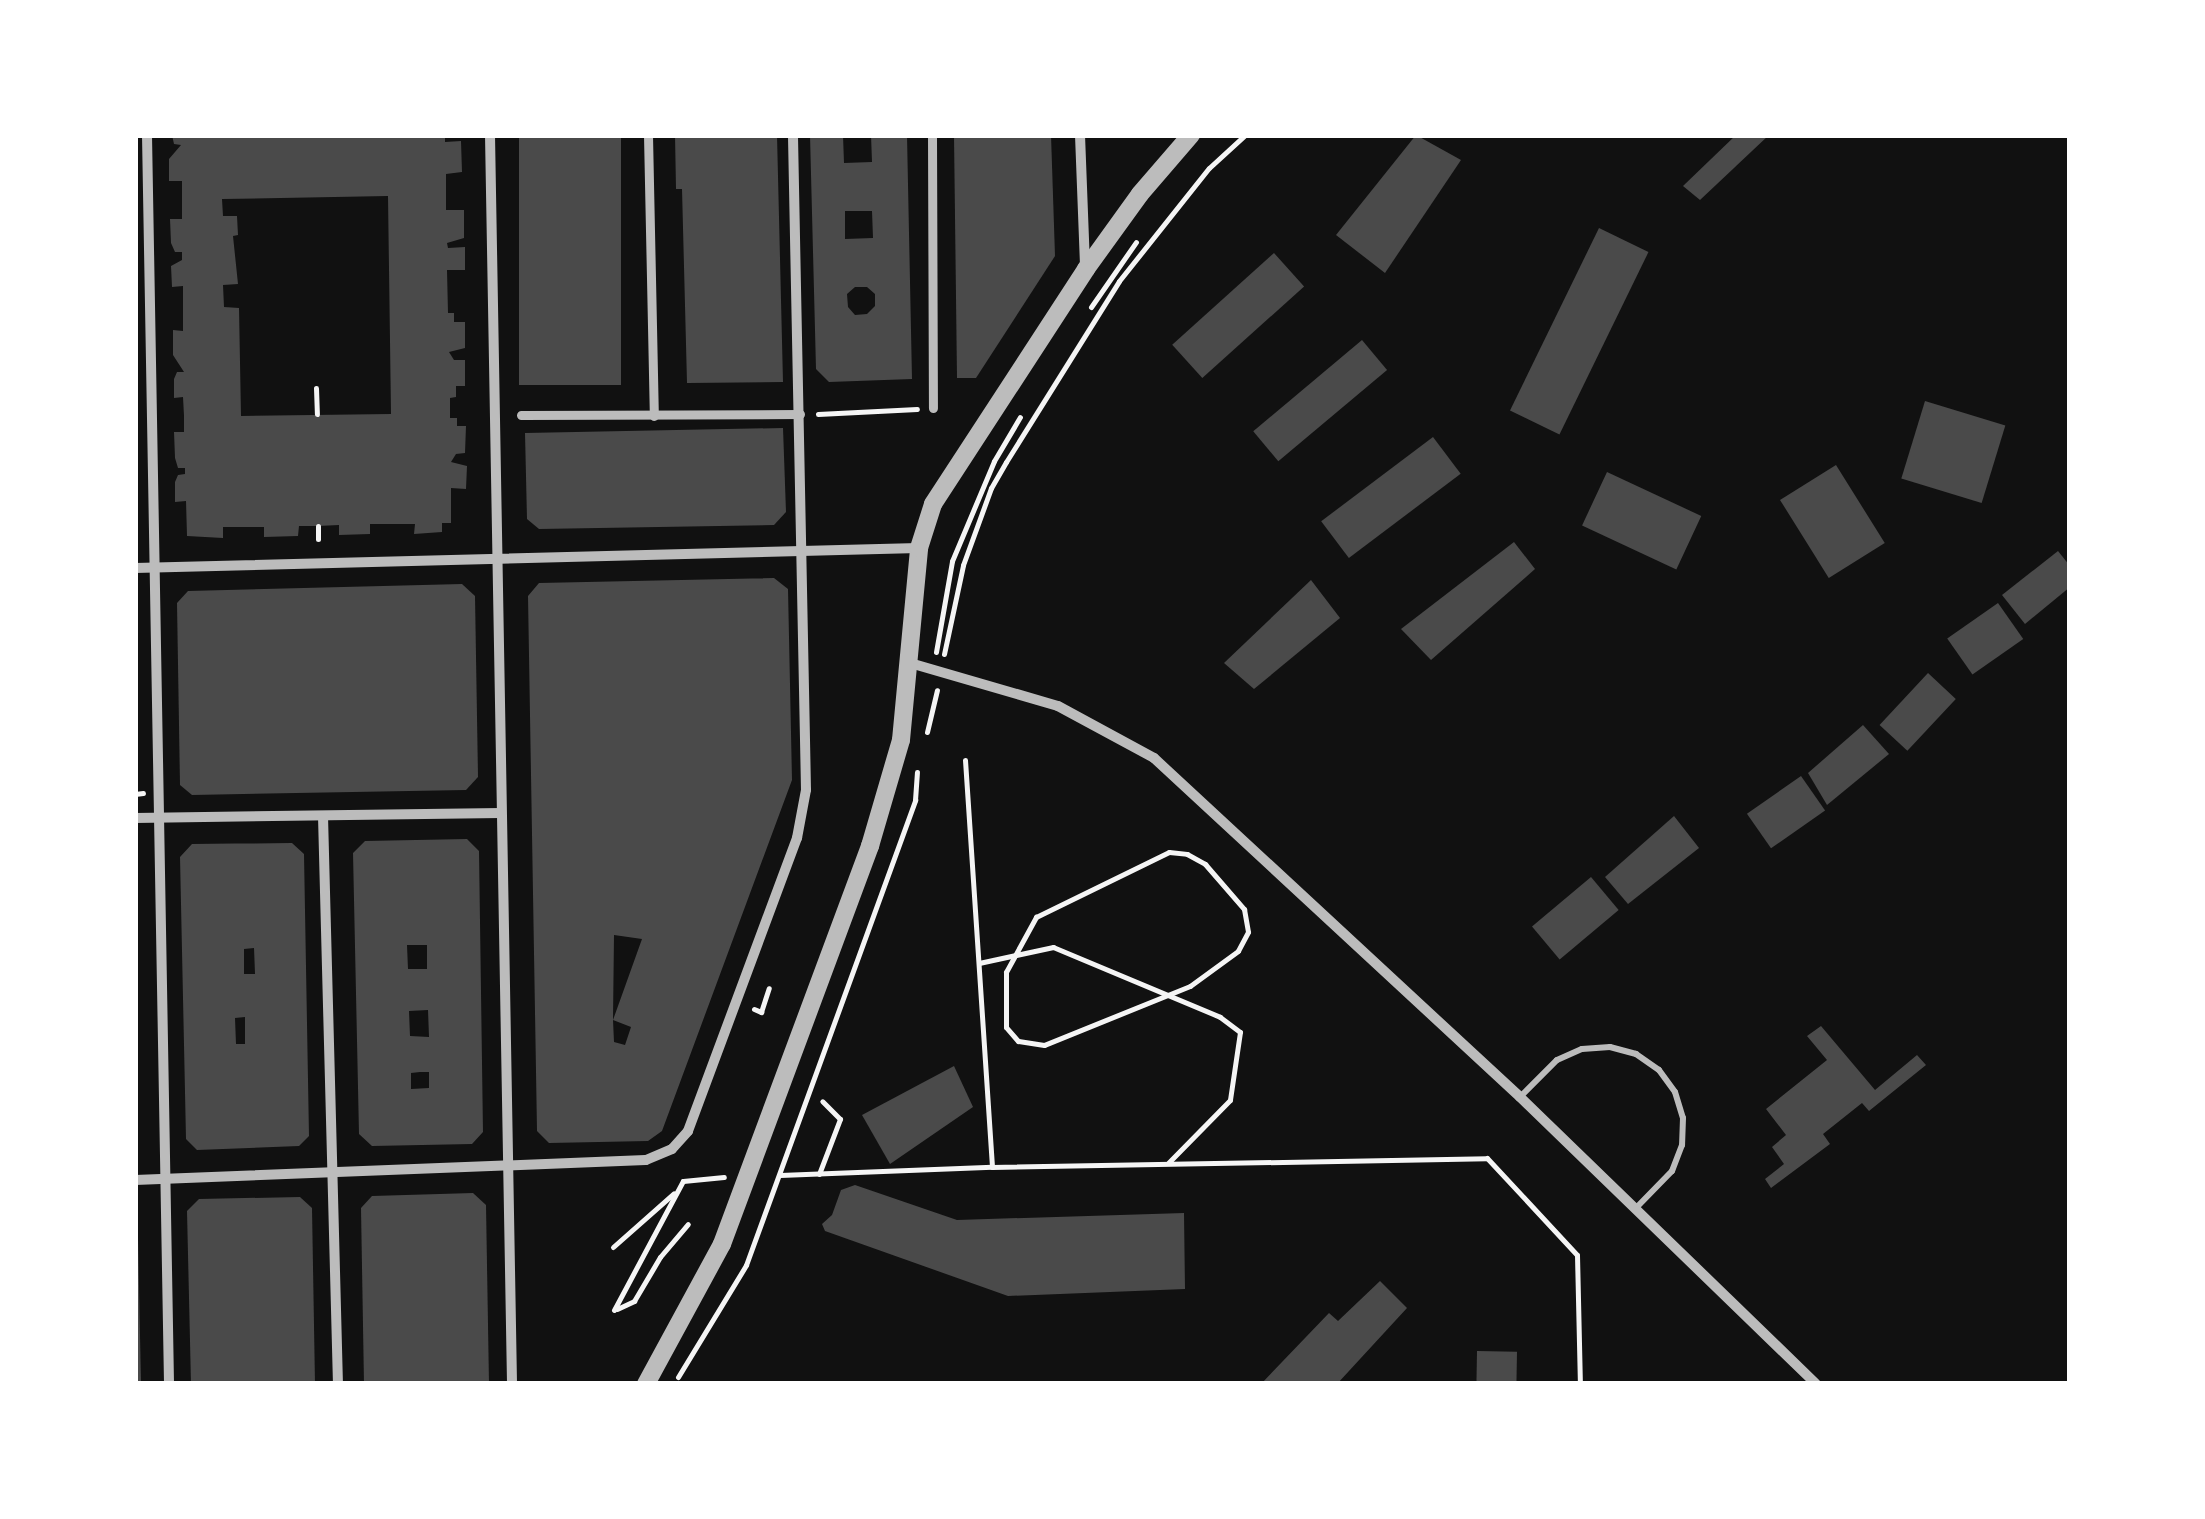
<!DOCTYPE html>
<html>
<head>
<meta charset="utf-8">
<style>
  body { margin:0 }
  #map { position:relative; width:2205px; height:1519px; overflow:hidden; background:#111; font-family:"DejaVu Sans",sans-serif }
  div>[style] { position:absolute }
  [style*='--x'] { left:calc(var(--x)*1px); top:calc(var(--y)*1px); width:calc(var(--w)*1px); rotate:calc(var(--a)*1deg) }
  .building>* { inset:0; background:#4a4a4a; transform-origin:0 0 }
  .path>* { height:5px; margin:-2.5px; padding:0 2.5px; transform-origin:2.5px; border-radius:2.5px; background:#f5f5f5 }
  .service>* { height:6px; margin:-3px; padding:0 3px; transform-origin:3px; border-radius:3px; background:#bcbcbc }
  .pedestrian>* { height:9px; margin:-4.5px; padding:0 4.5px; transform-origin:4.5px; border-radius:4.5px; background:#bcbcbc }
  .minor>* { height:10px; margin:-5px; padding:0 5px; transform-origin:5px; border-radius:5px; background:#bcbcbc }
  .tertiary>* { height:18px; margin:-9px; padding:0 9px; transform-origin:9px; border-radius:9px; background:#bcbcbc }
  span { translate:-50% -50%; white-space:nowrap; text-align:center; line-height:1.15; -webkit-text-stroke:10px #fff; paint-order:stroke }
  .frame { position:absolute; inset:0; border:138px solid #fff; pointer-events:none }
</style>
</head>
<body>
<div id="map">
  <div class="building">
    <i style="clip-path:polygon(evenodd,172px 135px,445px 135px,445px 142px,461px 141px,462px 172px,446px 174px,446px 210px,464px 210px,464px 238px,447px 243px,448px 248px,465px 247px,465px 270px,447px 270px,448px 313px,454px 313px,454px 322px,465px 322px,465px 348px,449px 352px,454px 360px,465px 360px,465px 386px,456px 386px,456px 397px,450px 398px,450px 418px,457px 418px,457px 426px,466px 426px,465px 453px,456px 454px,451px 462px,467px 466px,466px 489px,451px 488px,451px 523px,442px 523px,442px 532px,414px 534px,415px 524px,370px 524px,370px 534px,339px 535px,339px 525px,318px 526px,299px 526px,298px 536px,264px 537px,264px 527px,223px 527px,223px 538px,187px 536px,186px 501px,175px 502px,175px 482px,178px 475px,185px 474px,185px 468px,178px 468px,175px 458px,174px 432px,184px 432px,184px 416px,183px 397px,174px 398px,174px 379px,177px 372px,184px 372px,173px 355px,173px 330px,183px 331px,183px 286px,172px 287px,171px 266px,182px 260px,182px 252px,175px 252px,171px 243px,170px 219px,182px 219px,182px 181px,169px 181px,169px 159px,181px 145px,174px 144px,172px 135px,388px 196px,391px 414px,241px 416px,239px 308px,224px 307px,223px 285px,238px 284px,233px 236px,238px 235px,237px 216px,223px 216px,222px 199px,388px 196px)"></i>
    <i style="left:519px;top:135px;width:102px;height:250px"></i>
    <i style="clip-path:polygon(675px 135px,777px 135px,783px 382px,687px 383px,682px 189px,676px 189px)"></i>
    <i style="clip-path:polygon(evenodd,810px 135px,843px 135px,844px 163px,872px 162px,871px 135px,907px 135px,912px 379px,829px 382px,816px 369px,810px 135px,845px 211px,872px 211px,873px 238px,845px 239px,845px 211px,810px 135px,855px 287px,867px 287px,875px 294px,875px 306px,867px 314px,855px 315px,848px 307px,847px 294px,855px 287px)"></i>
    <i style="clip-path:polygon(954px 135px,1051px 135px,1055px 256px,976px 378px,957px 378px)"></i>
    <i style="clip-path:polygon(1416px 135px,1461px 160px,1385px 273px,1336px 235px)"></i>
    <i style="clip-path:polygon(1736px 135px,1769px 135px,1700px 200px,1683px 186px)"></i>
    <i style="left:1599px;top:228px;width:55px;height:203px;rotate:26deg"></i>
    <i style="left:1274px;top:253px;width:45px;height:137px;rotate:48deg"></i>
    <i style="left:1362px;top:340px;width:39px;height:142px;rotate:50deg"></i>
    <i style="left:1925px;top:401px;width:84px;height:81px;rotate:17deg"></i>
    <i style="clip-path:polygon(783px 428px,786px 512px,774px 525px,539px 529px,527px 519px,525px 433px)"></i>
    <i style="left:1433px;top:437px;width:46px;height:140px;rotate:53deg"></i>
    <i style="left:1836px;top:465px;width:92px;height:66px;rotate:58deg"></i>
    <i style="left:1607px;top:472px;width:104px;height:59px;rotate:25deg"></i>
    <i style="clip-path:polygon(1514px 542px,1535px 569px,1431px 660px,1401px 629px)"></i>
    <i style="clip-path:polygon(2058px 551px,2070px 566px,2070px 587px,2025px 624px,2002px 595px)"></i>
    <i style="clip-path:polygon(evenodd,774px 578px,788px 589px,792px 780px,662px 1131px,648px 1141px,549px 1143px,537px 1131px,528px 596px,539px 583px,774px 578px,614px 935px,642px 939px,613px 1020px,631px 1027px,625px 1045px,614px 1042px,613px 1020px,614px 935px)"></i>
    <i style="clip-path:polygon(1311px 580px,1340px 618px,1254px 689px,1224px 663px)"></i>
    <i style="clip-path:polygon(462px 584px,475px 596px,478px 777px,466px 790px,192px 795px,180px 785px,177px 603px,188px 591px)"></i>
    <i style="left:1998px;top:603px;width:44px;height:62px;rotate:55deg"></i>
    <i style="left:1928px;top:673px;width:38px;height:71px;rotate:43deg"></i>
    <i style="clip-path:polygon(1863px 725px,1889px 754px,1827px 805px,1808px 773px)"></i>
    <i style="left:1801px;top:776px;width:42px;height:66px;rotate:55deg"></i>
    <i style="clip-path:polygon(1674px 816px,1699px 848px,1628px 904px,1605px 877px)"></i>
    <i style="clip-path:polygon(evenodd,467px 839px,479px 851px,483px 1132px,472px 1144px,372px 1146px,359px 1134px,353px 853px,365px 841px,467px 839px,407px 945px,427px 945px,427px 969px,408px 969px,407px 945px,467px 839px,428px 1010px,429px 1037px,410px 1036px,409px 1011px,428px 1010px,467px 839px,420px 1072px,429px 1072px,429px 1088px,411px 1089px,411px 1073px,420px 1072px)"></i>
    <i style="clip-path:polygon(evenodd,292px 843px,304px 854px,309px 1136px,299px 1146px,197px 1150px,186px 1139px,180px 857px,192px 844px,292px 843px,254px 948px,255px 974px,244px 974px,244px 949px,254px 948px,292px 843px,245px 1017px,245px 1044px,236px 1044px,235px 1018px,245px 1017px)"></i>
    <i style="left:1591px;top:877px;width:43px;height:77px;rotate:50deg"></i>
    <i style="clip-path:polygon(1821px 1026px,1875px 1090px,1917px 1055px,1926px 1065px,1869px 1111px,1862px 1103px,1823px 1134px,1830px 1144px,1771px 1188px,1765px 1179px,1784px 1164px,1772px 1147px,1786px 1135px,1766px 1109px,1827px 1060px,1807px 1036px)"></i>
    <i style="clip-path:polygon(954px 1066px,973px 1107px,890px 1164px,862px 1115px)"></i>
    <i style="clip-path:polygon(855px 1185px,957px 1220px,1184px 1213px,1185px 1289px,1008px 1296px,825px 1231px,822px 1224px,832px 1215px,841px 1190px)"></i>
    <i style="clip-path:polygon(473px 1193px,486px 1205px,489px 1384px,364px 1384px,361px 1208px,372px 1196px)"></i>
    <i style="clip-path:polygon(300px 1197px,312px 1208px,315px 1384px,191px 1384px,187px 1211px,199px 1199px)"></i>
    <i style="clip-path:polygon(135px 1237px,138px 1237px,141px 1384px,135px 1384px)"></i>
    <i style="clip-path:polygon(1380px 1281px,1407px 1308px,1337px 1384px,1261px 1384px,1329px 1313px,1338px 1321px)"></i>
    <i style="left:1477px;top:1351px;width:40px;height:33px;rotate:1deg"></i>
  </div>
  <div class="path">
    <i style="--x:1091;--y:307;--w:79;--a:-55.3"></i>
    <i style="--x:316;--y:388;--w:26;--a:88"></i>
    <i style="--x:818;--y:414;--w:99;--a:-2.9"></i>
    <i style="--x:318;--y:526;--w:13;--a:90"></i>
    <i style="--x:936;--y:652;--w:92;--a:-80"></i>
    <i style="--x:952;--y:561;--w:108;--a:-67.2"></i>
    <i style="--x:994;--y:461;--w:51;--a:-59.4"></i>
    <i style="--x:944;--y:654;--w:91;--a:-77.9"></i>
    <i style="--x:963;--y:565;--w:82;--a:-70"></i>
    <i style="--x:991;--y:488;--w:30;--a:-60"></i>
    <i style="--x:1006;--y:462;--w:213;--a:-58"></i>
    <i style="--x:1119;--y:281;--w:144;--a:-51.5"></i>
    <i style="--x:1209;--y:168;--w:49;--a:-42.5"></i>
    <i style="--x:927;--y:732;--w:43;--a:-76.6"></i>
    <i style="--x:965;--y:760;--w:408;--a:86.2"></i>
    <i style="--x:992;--y:1167;--w:495;--a:-1"></i>
    <i style="--x:1487;--y:1158;--w:132;--a:47.1"></i>
    <i style="--x:1577;--y:1255;--w:129;--a:88.7"></i>
    <i style="--x:135;--y:771;--w:23;--a:90"></i>
    <i style="--x:135;--y:794;--w:8;--a:-7"></i>
    <i style="--x:1169;--y:852;--w:18;--a:6"></i>
    <i style="--x:1187;--y:854;--w:21;--a:29"></i>
    <i style="--x:1205;--y:864;--w:60;--a:49.1"></i>
    <i style="--x:1244;--y:909;--w:23;--a:80"></i>
    <i style="--x:1248;--y:932;--w:21;--a:118"></i>
    <i style="--x:1238;--y:951;--w:59;--a:143.9"></i>
    <i style="--x:1190;--y:986;--w:157;--a:158"></i>
    <i style="--x:1044;--y:1045;--w:26;--a:-171"></i>
    <i style="--x:1018;--y:1041;--w:18;--a:-131"></i>
    <i style="--x:1006;--y:1027;--w:55;--a:-90"></i>
    <i style="--x:1006;--y:972;--w:63;--a:-61.4"></i>
    <i style="--x:1036;--y:917;--w:148;--a:-26"></i>
    <i style="--x:979;--y:963;--w:76;--a:-12.2"></i>
    <i style="--x:1053;--y:947;--w:181;--a:22.7"></i>
    <i style="--x:1220;--y:1017;--w:25;--a:37"></i>
    <i style="--x:1240;--y:1032;--w:69;--a:98.4"></i>
    <i style="--x:1230;--y:1100;--w:88;--a:134.5"></i>
    <i style="--x:754;--y:1009;--w:8;--a:23"></i>
    <i style="--x:761;--y:1012;--w:25;--a:-72"></i>
    <i style="--x:819;--y:1174;--w:59;--a:-69.1"></i>
    <i style="--x:840;--y:1119;--w:25;--a:-135"></i>
    <i style="--x:780;--y:1175;--w:212;--a:-2.2"></i>
    <i style="--x:613;--y:1247;--w:81;--a:-41.5"></i>
    <i style="--x:617;--y:1309;--w:19;--a:-25"></i>
    <i style="--x:634;--y:1301;--w:51;--a:-59.4"></i>
    <i style="--x:660;--y:1257;--w:43;--a:-49.7"></i>
    <i style="--x:614;--y:1310;--w:146;--a:-61.9"></i>
    <i style="--x:683;--y:1181;--w:41;--a:-5.6"></i>
    <i style="--x:678;--y:1377;--w:131;--a:-58.7"></i>
    <i style="--x:746;--y:1265;--w:495;--a:-70"></i>
    <i style="--x:915;--y:800;--w:28;--a:-86"></i>
  </div>
  <div class="service">
    <i style="--x:1520;--y:1097;--w:52;--a:-45"></i>
    <i style="--x:1557;--y:1060;--w:27;--a:-24"></i>
    <i style="--x:1582;--y:1049;--w:28;--a:-4"></i>
    <i style="--x:1610;--y:1047;--w:27;--a:15"></i>
    <i style="--x:1636;--y:1054;--w:28;--a:35"></i>
    <i style="--x:1659;--y:1070;--w:27;--a:54"></i>
    <i style="--x:1675;--y:1092;--w:27;--a:73"></i>
    <i style="--x:1683;--y:1118;--w:27;--a:92"></i>
    <i style="--x:1682;--y:1145;--w:28;--a:111"></i>
    <i style="--x:1672;--y:1171;--w:52;--a:134.2"></i>
  </div>
  <div class="pedestrian">
    <i style="--x:648;--y:135;--w:281;--a:88.8"></i>
    <i style="--x:932;--y:135;--w:273;--a:89.8"></i>
    <i style="--x:521;--y:415;--w:279;--a:-0.2"></i>
  </div>
  <div class="minor">
    <i style="--x:147;--y:135;--w:1249;--a:88.99"></i>
    <i style="--x:490;--y:135;--w:1249;--a:88.99"></i>
    <i style="--x:1080;--y:135;--w:133;--a:87.8"></i>
    <i style="--x:135;--y:568;--w:784;--a:-1.46"></i>
    <i style="--x:910;--y:663;--w:154;--a:16.2"></i>
    <i style="--x:1058;--y:706;--w:109;--a:28.4"></i>
    <i style="--x:1154;--y:758;--w:499;--a:42.8"></i>
    <i style="--x:1520;--y:1097;--w:412;--a:44.1"></i>
    <i style="--x:323;--y:816;--w:568;--a:88.49"></i>
    <i style="--x:135;--y:818;--w:366;--a:-0.8"></i>
    <i style="--x:135;--y:1180;--w:511;--a:-2.24"></i>
    <i style="--x:646;--y:1160;--w:28;--a:-23"></i>
    <i style="--x:672;--y:1149;--w:24;--a:-48"></i>
    <i style="--x:688;--y:1131;--w:313;--a:-69.6"></i>
    <i style="--x:797;--y:838;--w:49;--a:-79.4"></i>
    <i style="--x:806;--y:790;--w:655;--a:-91.14"></i>
  </div>
  <div class="tertiary">
    <i style="--x:646;--y:1384;--w:159;--a:-61.5"></i>
    <i style="--x:722;--y:1244;--w:425;--a:-69.6"></i>
    <i style="--x:870;--y:846;--w:110;--a:-73.7"></i>
    <i style="--x:901;--y:740;--w:193;--a:-84.6"></i>
    <i style="--x:919;--y:548;--w:46;--a:-72.3"></i>
    <i style="--x:933;--y:504;--w:280;--a:-56.9"></i>
    <i style="--x:1086;--y:269;--w:92;--a:-54.2"></i>
    <i style="--x:1140;--y:194;--w:78;--a:-49.2"></i>
  </div>
  <div class="frame"></div>
</div>
</body>
</html>
